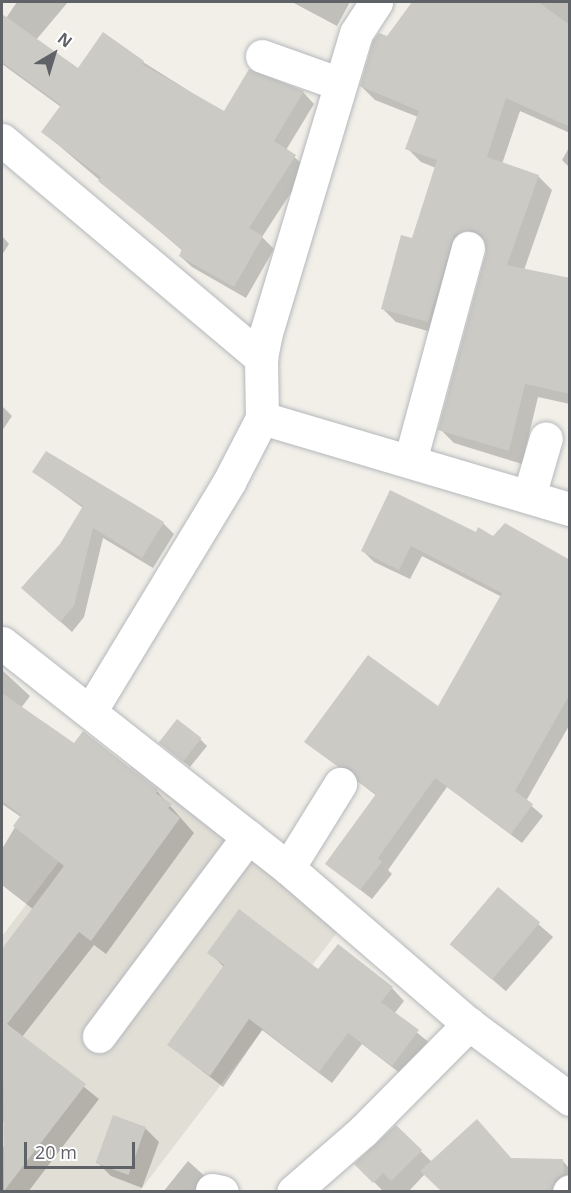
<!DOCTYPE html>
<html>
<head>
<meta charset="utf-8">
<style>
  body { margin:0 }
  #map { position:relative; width:571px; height:1193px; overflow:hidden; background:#f1efe8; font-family:"Open Sans",sans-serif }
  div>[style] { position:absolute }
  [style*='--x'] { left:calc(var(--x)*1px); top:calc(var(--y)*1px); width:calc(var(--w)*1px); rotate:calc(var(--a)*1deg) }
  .education>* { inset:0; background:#e1ded6 }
  .shadow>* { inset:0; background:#0003; transform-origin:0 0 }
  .building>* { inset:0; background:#cccac5; transform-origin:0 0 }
  .roads { filter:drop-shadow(0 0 2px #b5b8bc) drop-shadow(0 0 2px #b5b8bc) }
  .minor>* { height:33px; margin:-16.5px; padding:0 16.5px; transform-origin:16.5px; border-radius:16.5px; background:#fff }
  span { translate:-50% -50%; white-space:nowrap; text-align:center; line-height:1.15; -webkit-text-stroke:4.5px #fff; paint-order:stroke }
  .frame { position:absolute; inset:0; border:3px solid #5f6368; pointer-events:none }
  .north { position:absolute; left:24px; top:24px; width:60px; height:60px; -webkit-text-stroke:4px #fff; paint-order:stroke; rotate:38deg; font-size:16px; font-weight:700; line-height:24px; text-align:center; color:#5f6368 }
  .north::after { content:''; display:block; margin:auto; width:21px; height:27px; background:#5f6368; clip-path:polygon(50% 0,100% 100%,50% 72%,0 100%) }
  .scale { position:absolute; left:24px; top:1142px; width:111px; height:27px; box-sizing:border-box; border:3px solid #5f6368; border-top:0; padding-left:8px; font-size:18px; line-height:21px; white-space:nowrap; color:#5f6368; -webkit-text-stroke:4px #fff; paint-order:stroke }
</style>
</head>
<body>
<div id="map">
  <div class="education">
    <i style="clip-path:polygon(133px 765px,342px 926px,139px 1192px,2px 1191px,2px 936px)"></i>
  </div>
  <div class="shadow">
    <i style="clip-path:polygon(17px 2px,68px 2px,36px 40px,79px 70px,143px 62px,224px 113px,303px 92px,314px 104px,286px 150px,307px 168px,262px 237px,274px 249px,246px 298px,192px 267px,180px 256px,183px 251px,43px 132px,61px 107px,2px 64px,2px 24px)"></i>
    <i style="clip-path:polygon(292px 2px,350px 2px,337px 26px)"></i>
    <i style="clip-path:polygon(414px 2px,570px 2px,570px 133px,520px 111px,502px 164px,538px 176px,552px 190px,524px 270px,570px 280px,570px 404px,538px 397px,522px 464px,454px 443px,440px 429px,488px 253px,485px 244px,468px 249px,442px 335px,396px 322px,382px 308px,412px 240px,436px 168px,421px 162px,407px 148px,418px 117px,375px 100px,361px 86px,387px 38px)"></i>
    <i style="clip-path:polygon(570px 146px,570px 168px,562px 160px)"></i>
    <i style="clip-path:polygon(2px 236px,9px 244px,2px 255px)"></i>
    <i style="clip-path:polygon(2px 406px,12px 416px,2px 431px)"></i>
    <i style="clip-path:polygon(34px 472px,163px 523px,174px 534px,153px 568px,103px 538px,84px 617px,72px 632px,23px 588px,61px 544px,83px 508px)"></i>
    <i style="clip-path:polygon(476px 534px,570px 562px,570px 724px,526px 801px,543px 816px,522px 843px,447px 787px,388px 870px,392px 874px,372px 899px,327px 864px,377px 796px,306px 742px,438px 709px,502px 597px,422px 556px,410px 579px,374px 562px,363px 551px)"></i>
    <i style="clip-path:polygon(2px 670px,30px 696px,21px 708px,75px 745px,157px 791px,194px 833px,106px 954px,94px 945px,22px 1037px,99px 1099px,28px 1192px,2px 1192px,2px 1149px,14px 1132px,2px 1120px,2px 952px,34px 910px,2px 885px,2px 849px,21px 817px,2px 804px)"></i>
    <i style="clip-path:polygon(200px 739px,207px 746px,190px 767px,167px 749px)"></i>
    <i style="left:498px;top:889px;width:73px;height:72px;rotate:41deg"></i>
    <i style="clip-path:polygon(209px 952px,319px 971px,392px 988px,404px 1001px,394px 1014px,431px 1044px,405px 1077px,362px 1044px,332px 1083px,262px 1030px,223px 1087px,169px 1045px,224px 967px)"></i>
    <i style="clip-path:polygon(396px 1127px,432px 1162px,562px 1160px,569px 1168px,570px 1181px,561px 1192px,443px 1192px,425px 1174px,408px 1192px,384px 1192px,356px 1164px)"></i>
    <i style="clip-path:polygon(145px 1128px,159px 1142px,142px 1188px,111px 1176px,97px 1162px)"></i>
    <i style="clip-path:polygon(188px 1161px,210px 1181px,202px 1192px,163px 1192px)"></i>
  </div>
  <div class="building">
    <i style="clip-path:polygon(412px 2px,538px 2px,570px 25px,570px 127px,506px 98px,487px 157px,539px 175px,507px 265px,570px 278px,570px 394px,525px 384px,509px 451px,438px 430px,486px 253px,482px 235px,472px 230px,454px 235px,428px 322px,381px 309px,401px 235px,412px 238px,437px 160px,405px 149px,419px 111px,360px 86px,373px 41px,379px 33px,387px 36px)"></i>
    <i style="clip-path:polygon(2px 14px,78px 68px,103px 32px,144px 61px,142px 64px,224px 111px,249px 69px,304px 91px,274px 141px,296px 155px,249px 228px,263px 236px,234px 287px,179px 256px,182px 249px,98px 181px,101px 177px,41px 132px,61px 105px,2px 62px)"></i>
    <i style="clip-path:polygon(46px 451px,164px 522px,142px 558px,93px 528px,74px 606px,60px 622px,21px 588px,60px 544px,83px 506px,32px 472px)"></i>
    <i style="clip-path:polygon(390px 490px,476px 532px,478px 527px,493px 536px,505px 523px,570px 560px,570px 694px,515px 791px,533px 804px,511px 834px,435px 778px,378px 858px,382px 862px,360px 890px,325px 864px,376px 794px,358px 781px,350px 768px,337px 766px,304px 742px,368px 655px,438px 706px,502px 593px,411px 546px,399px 570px,361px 551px)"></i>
    <i style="clip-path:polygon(2px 693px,74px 743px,83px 731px,158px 790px,156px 793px,172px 804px,168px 808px,180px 818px,91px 941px,79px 932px,7px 1024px,86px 1084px,4px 1191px,2px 949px,64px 866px,13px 826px,21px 815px,2px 801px)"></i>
    <i style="left:177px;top:719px;width:31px;height:30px;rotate:38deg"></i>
    <i style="left:498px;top:887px;width:55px;height:75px;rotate:40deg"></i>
    <i style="clip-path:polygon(239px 909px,318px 969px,338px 944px,393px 987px,381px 1002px,419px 1030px,392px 1066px,348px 1033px,319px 1072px,249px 1019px,210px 1076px,167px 1045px,224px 965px,207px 953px)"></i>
    <i style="left:113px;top:1115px;width:35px;height:51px;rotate:20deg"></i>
    <i style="clip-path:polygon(477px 1119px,511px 1158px,563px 1159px,564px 1173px,555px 1179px,551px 1191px,441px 1191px,420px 1171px)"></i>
    <i style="clip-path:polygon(396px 1125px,422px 1150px,391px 1181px,383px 1173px,373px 1183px,354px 1164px)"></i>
  </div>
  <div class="roads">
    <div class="minor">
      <i style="--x:262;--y:56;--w:83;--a:19.7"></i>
      <i style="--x:2;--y:140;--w:339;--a:40.1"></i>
      <i style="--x:262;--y:418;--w:60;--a:-91"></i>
      <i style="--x:261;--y:358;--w:25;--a:-79"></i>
      <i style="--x:266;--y:333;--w:313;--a:-73.3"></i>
      <i style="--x:356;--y:33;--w:37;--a:-57"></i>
      <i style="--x:410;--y:461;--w:221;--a:-74.8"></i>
      <i style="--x:529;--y:496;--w:60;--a:-73.7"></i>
      <i style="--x:2;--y:643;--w:364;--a:38.2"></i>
      <i style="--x:288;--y:868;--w:239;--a:40.8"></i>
      <i style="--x:469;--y:1024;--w:126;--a:36.6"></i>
      <i style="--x:91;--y:710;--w:267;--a:-58.8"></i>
      <i style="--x:229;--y:482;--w:72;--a:-62.7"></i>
      <i style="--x:262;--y:418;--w:321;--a:16.5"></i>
      <i style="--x:288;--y:868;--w:99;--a:-58.2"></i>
      <i style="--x:99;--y:1036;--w:249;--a:-53.2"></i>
      <i style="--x:212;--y:1190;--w:10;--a:11"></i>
      <i style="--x:293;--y:1192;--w:93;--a:-41.1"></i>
      <i style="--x:363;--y:1131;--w:151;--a:-45.3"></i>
      <i style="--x:569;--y:1192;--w:1;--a:-45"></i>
    </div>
  </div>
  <div class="frame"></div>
  <div class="north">N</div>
  <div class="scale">20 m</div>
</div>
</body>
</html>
